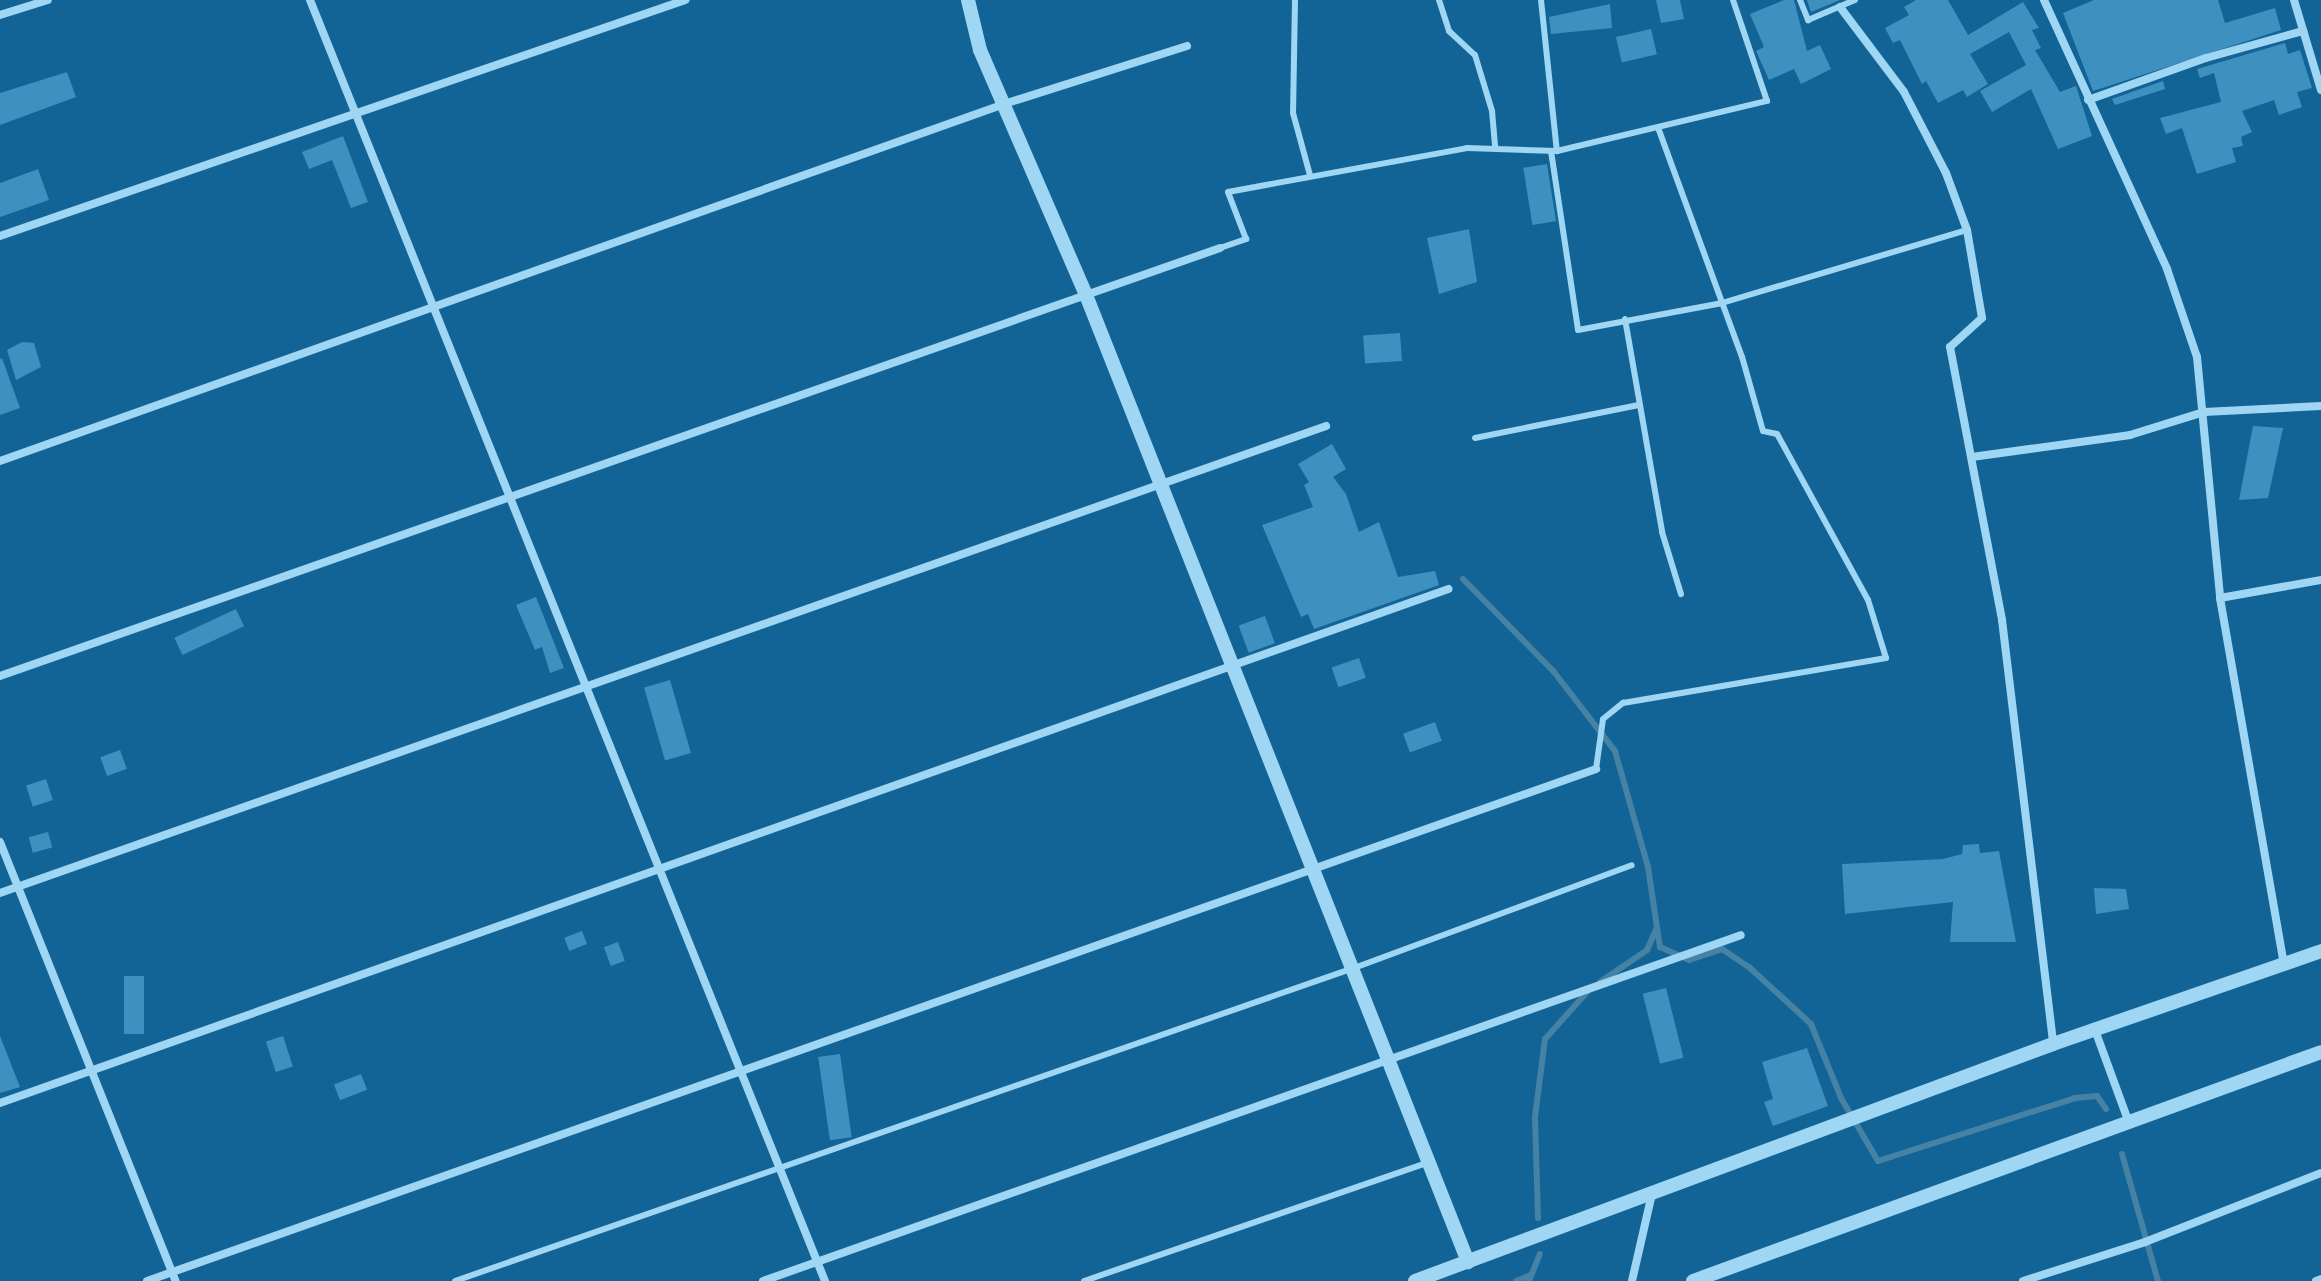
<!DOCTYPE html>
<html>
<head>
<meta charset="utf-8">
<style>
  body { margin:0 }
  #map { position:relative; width:2321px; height:1281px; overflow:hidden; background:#116495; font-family:"Noto Sans",sans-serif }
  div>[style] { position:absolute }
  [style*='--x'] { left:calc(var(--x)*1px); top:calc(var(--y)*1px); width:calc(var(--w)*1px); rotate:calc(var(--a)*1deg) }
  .stream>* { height:6px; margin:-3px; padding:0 3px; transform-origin:3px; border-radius:3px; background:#4682a4 }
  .building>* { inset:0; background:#3e90be; transform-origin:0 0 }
  .service>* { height:6px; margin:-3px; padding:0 3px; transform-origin:3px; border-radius:3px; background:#9fd6f3 }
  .minor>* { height:8px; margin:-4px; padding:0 4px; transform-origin:4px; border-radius:4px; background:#9fd6f3 }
  .tertiary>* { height:14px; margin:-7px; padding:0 7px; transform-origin:7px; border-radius:7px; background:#9fd6f3 }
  span { translate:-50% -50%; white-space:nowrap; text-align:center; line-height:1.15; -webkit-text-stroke:7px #116495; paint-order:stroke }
</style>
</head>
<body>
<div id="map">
  <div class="stream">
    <i style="--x:1463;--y:579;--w:130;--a:45.6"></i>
    <i style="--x:1554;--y:672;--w:100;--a:52.3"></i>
    <i style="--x:1615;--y:751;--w:121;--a:74.1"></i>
    <i style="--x:1648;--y:867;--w:81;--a:81.5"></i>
    <i style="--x:1660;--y:947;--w:32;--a:24"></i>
    <i style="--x:1689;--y:960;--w:35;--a:-18"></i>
    <i style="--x:1722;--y:949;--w:32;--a:34"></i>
    <i style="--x:1749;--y:967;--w:84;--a:42.6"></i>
    <i style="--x:1811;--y:1024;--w:80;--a:67.9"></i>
    <i style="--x:1841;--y:1098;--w:73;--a:59.6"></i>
    <i style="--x:1878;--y:1161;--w:207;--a:-17.7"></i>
    <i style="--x:2075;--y:1098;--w:22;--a:-5"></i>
    <i style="--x:2097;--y:1096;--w:16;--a:55"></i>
    <i style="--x:1600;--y:982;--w:57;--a:-34.2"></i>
    <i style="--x:1647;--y:950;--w:24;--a:-66"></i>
    <i style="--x:2122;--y:1154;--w:132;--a:74.2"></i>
    <i style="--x:1538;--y:1218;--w:101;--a:-91.7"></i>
    <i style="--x:1535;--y:1117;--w:79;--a:-82.7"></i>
    <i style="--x:1545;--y:1039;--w:64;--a:-48.1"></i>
    <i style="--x:1516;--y:1281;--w:16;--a:-22"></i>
    <i style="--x:1529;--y:1281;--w:29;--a:-68"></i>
  </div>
  <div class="building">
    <i style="clip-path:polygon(1656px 0,1680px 0,1684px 19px,1661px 23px)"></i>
    <i style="clip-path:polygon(1784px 0,1794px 0,1807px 51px,1820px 45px,1831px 69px,1801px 84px,1794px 69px,1769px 80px,1756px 51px,1764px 47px,1750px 14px)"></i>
    <i style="clip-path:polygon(1807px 0,1840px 0,1811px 12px)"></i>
    <i style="clip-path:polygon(1916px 0,1948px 0,1968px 35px,2023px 2px,2039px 28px,2032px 30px,2041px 48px,2035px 50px,2060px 92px,2076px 86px,2092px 136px,2058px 149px,2031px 89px,1992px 112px,1980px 91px,2026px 65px,2009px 32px,1970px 54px,1988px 84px,1967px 97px,1963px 90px,1938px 103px,1926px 81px,1922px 84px,1900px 40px,1893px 43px,1885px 28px,1909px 15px,1904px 7px)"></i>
    <i style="clip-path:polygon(2094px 0,2218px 0,2225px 23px,2275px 8px,2281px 30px,2093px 91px,2063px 13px)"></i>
    <i style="clip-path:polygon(1610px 4px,1612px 28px,1551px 34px,1549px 17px)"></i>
    <i style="left:1651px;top:29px;width:26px;height:36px;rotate:77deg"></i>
    <i style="clip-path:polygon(2285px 43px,2288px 54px,2300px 50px,2312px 88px,2297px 92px,2302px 107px,2279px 115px,2274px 100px,2242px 111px,2252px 132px,2241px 137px,2243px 146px,2232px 148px,2236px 162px,2197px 174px,2182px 128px,2166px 134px,2160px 118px,2221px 102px,2214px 73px,2200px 78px,2197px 69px)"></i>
    <i style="clip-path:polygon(67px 72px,76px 97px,0 125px,0 93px)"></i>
    <i style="clip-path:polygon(2163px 81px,2165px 89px,2115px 105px,2112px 99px)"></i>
    <i style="clip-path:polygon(343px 136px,368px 202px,351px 208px,332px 160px,309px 169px,302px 152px)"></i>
    <i style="left:1547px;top:164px;width:58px;height:24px;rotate:81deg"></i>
    <i style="clip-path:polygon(38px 169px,49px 200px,0 217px,0 183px)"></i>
    <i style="clip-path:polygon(1469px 229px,1477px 282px,1439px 294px,1427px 238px)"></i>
    <i style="left:1400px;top:333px;width:28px;height:37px;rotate:86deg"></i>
    <i style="clip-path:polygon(22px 342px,34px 343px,41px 367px,16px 380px,7px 350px)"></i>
    <i style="clip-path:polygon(2px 358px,20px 408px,0 415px,0 359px)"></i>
    <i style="clip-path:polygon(2253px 426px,2283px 428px,2268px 498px,2239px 500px)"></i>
    <i style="clip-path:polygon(1332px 444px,1346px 469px,1333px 477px,1346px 494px,1359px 532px,1379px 522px,1398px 577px,1435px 571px,1439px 585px,1314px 629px,1308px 614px,1301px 617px,1262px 525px,1313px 507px,1304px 485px,1309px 482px,1298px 464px)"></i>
    <i style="clip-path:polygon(536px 597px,564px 668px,550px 673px,542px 647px,535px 650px,516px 605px)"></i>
    <i style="left:236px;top:609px;width:19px;height:68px;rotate:65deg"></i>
    <i style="left:1265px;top:616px;width:29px;height:28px;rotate:70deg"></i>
    <i style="left:1359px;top:658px;width:21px;height:29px;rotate:71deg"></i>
    <i style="left:670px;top:680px;width:76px;height:27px;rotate:74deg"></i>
    <i style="left:1435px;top:722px;width:20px;height:34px;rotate:70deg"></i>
    <i style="left:120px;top:750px;width:20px;height:21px;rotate:70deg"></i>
    <i style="left:46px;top:779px;width:22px;height:21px;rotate:72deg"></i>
    <i style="left:48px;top:832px;width:16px;height:20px;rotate:75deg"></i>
    <i style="clip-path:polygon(1979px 844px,1980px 853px,1999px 851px,2016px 942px,1950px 942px,1953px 902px,1845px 914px,1842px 864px,1943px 859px,1962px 854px,1963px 845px)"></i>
    <i style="clip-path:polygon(2094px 888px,2126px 889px,2129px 909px,2096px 914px)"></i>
    <i style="left:582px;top:931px;width:14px;height:19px;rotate:69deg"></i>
    <i style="left:618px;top:942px;width:20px;height:15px;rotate:70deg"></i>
    <i style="left:124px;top:976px;width:20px;height:58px"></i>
    <i style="left:1666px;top:988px;width:72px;height:24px;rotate:76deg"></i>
    <i style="clip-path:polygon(0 1036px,20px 1087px,0 1093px)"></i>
    <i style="left:283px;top:1036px;width:32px;height:18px;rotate:72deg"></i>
    <i style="clip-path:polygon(1807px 1048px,1828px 1106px,1773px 1126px,1764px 1102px,1773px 1099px,1762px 1062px)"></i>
    <i style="left:840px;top:1054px;width:84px;height:22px;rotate:82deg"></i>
    <i style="left:361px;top:1074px;width:17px;height:29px;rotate:69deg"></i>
  </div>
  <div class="service">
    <i style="--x:1295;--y:0;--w:113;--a:91"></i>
    <i style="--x:1293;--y:113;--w:64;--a:74.7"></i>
    <i style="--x:1439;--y:0;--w:33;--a:72"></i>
    <i style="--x:1449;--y:31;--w:35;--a:43"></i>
    <i style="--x:1475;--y:55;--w:59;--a:73.1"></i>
    <i style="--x:1492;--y:111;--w:35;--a:85"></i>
    <i style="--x:1541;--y:0;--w:152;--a:84"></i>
    <i style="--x:1800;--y:0;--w:22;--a:68"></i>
    <i style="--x:1808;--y:20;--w:51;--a:-23.1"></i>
    <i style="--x:1551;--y:151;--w:181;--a:81.4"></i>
    <i style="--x:1578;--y:330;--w:147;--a:-10.6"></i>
    <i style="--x:1722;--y:303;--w:256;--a:-16.6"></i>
    <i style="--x:1220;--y:248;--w:28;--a:-19"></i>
    <i style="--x:1246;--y:239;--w:50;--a:-111"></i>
    <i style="--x:1228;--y:192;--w:243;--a:-10.4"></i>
    <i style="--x:1467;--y:148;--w:90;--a:1.9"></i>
    <i style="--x:1557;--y:151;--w:216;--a:-13.4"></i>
    <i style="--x:1767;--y:101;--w:107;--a:-108.6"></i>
    <i style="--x:1625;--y:319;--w:216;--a:80.1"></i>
    <i style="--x:1662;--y:532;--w:65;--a:73"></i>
    <i style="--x:1475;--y:438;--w:167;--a:-11.4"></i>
    <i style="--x:1596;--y:769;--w:50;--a:-82"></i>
    <i style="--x:1603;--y:719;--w:26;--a:-39"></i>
    <i style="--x:1623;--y:703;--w:267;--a:-9.7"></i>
    <i style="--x:1886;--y:658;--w:61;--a:-107.2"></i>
    <i style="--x:1868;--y:600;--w:189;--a:-118.7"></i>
    <i style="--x:1777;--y:434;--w:14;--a:-168"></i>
    <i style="--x:1763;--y:431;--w:77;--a:-105.8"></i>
    <i style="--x:1742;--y:357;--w:244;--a:-110.1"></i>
    <i style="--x:455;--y:1281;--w:952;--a:-19.2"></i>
    <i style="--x:1354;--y:968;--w:296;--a:-20.3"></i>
    <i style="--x:1084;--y:1281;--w:365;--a:-19"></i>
  </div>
  <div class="minor">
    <i style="--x:310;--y:0;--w:1381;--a:68.1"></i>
    <i style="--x:2044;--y:0;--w:296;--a:65.4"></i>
    <i style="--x:2167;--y:269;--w:93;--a:71.2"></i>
    <i style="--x:2197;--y:357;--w:242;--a:84.5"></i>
    <i style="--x:2220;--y:598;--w:371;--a:80.1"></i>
    <i style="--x:2294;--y:0;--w:94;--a:73.3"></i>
    <i style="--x:1840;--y:7;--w:106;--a:53"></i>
    <i style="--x:1904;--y:92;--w:91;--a:62.6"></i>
    <i style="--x:1946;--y:173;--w:61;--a:69.8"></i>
    <i style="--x:1967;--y:230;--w:89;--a:80.3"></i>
    <i style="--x:1982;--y:318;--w:43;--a:137.8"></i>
    <i style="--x:1950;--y:347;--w:278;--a:79.2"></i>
    <i style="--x:2002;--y:620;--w:427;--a:83.1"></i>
    <i style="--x:0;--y:15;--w:50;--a:-17.4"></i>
    <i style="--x:2088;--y:100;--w:125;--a:-19.6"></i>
    <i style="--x:2206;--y:58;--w:101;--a:-15.6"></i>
    <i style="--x:0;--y:236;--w:725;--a:-19.01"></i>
    <i style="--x:1972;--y:457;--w:160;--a:-7.9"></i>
    <i style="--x:2130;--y:435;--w:77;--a:-17.3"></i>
    <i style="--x:2204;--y:412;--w:117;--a:-2.9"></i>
    <i style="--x:0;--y:461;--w:1066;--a:-19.57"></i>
    <i style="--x:1004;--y:104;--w:192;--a:-17.6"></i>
    <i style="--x:2220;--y:598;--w:103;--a:-10.1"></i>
    <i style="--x:0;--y:676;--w:1293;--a:-19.33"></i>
    <i style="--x:0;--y:842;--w:473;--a:68.2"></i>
    <i style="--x:0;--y:893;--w:1406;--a:-19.4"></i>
    <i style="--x:2095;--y:1030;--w:96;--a:69.9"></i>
    <i style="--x:0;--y:1103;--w:1537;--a:-19.54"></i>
    <i style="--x:147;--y:1281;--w:1537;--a:-19.46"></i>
    <i style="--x:763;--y:1281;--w:1037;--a:-19.48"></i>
    <i style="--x:1632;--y:1281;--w:89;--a:-77.1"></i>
    <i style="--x:2023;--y:1281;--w:128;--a:-17.7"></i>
    <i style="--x:2145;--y:1242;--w:189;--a:-21.4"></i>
    <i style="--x:2316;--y:1281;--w:5;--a:-22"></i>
  </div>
  <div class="tertiary">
    <i style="--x:968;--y:0;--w:51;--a:76.5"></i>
    <i style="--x:980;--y:50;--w:267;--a:66.6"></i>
    <i style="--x:1086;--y:295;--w:1040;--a:68.44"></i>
    <i style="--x:1415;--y:1281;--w:681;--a:-20.38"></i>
    <i style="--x:2053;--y:1044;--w:284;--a:-19.1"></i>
    <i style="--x:1693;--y:1281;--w:668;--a:-20.03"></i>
  </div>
</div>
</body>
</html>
